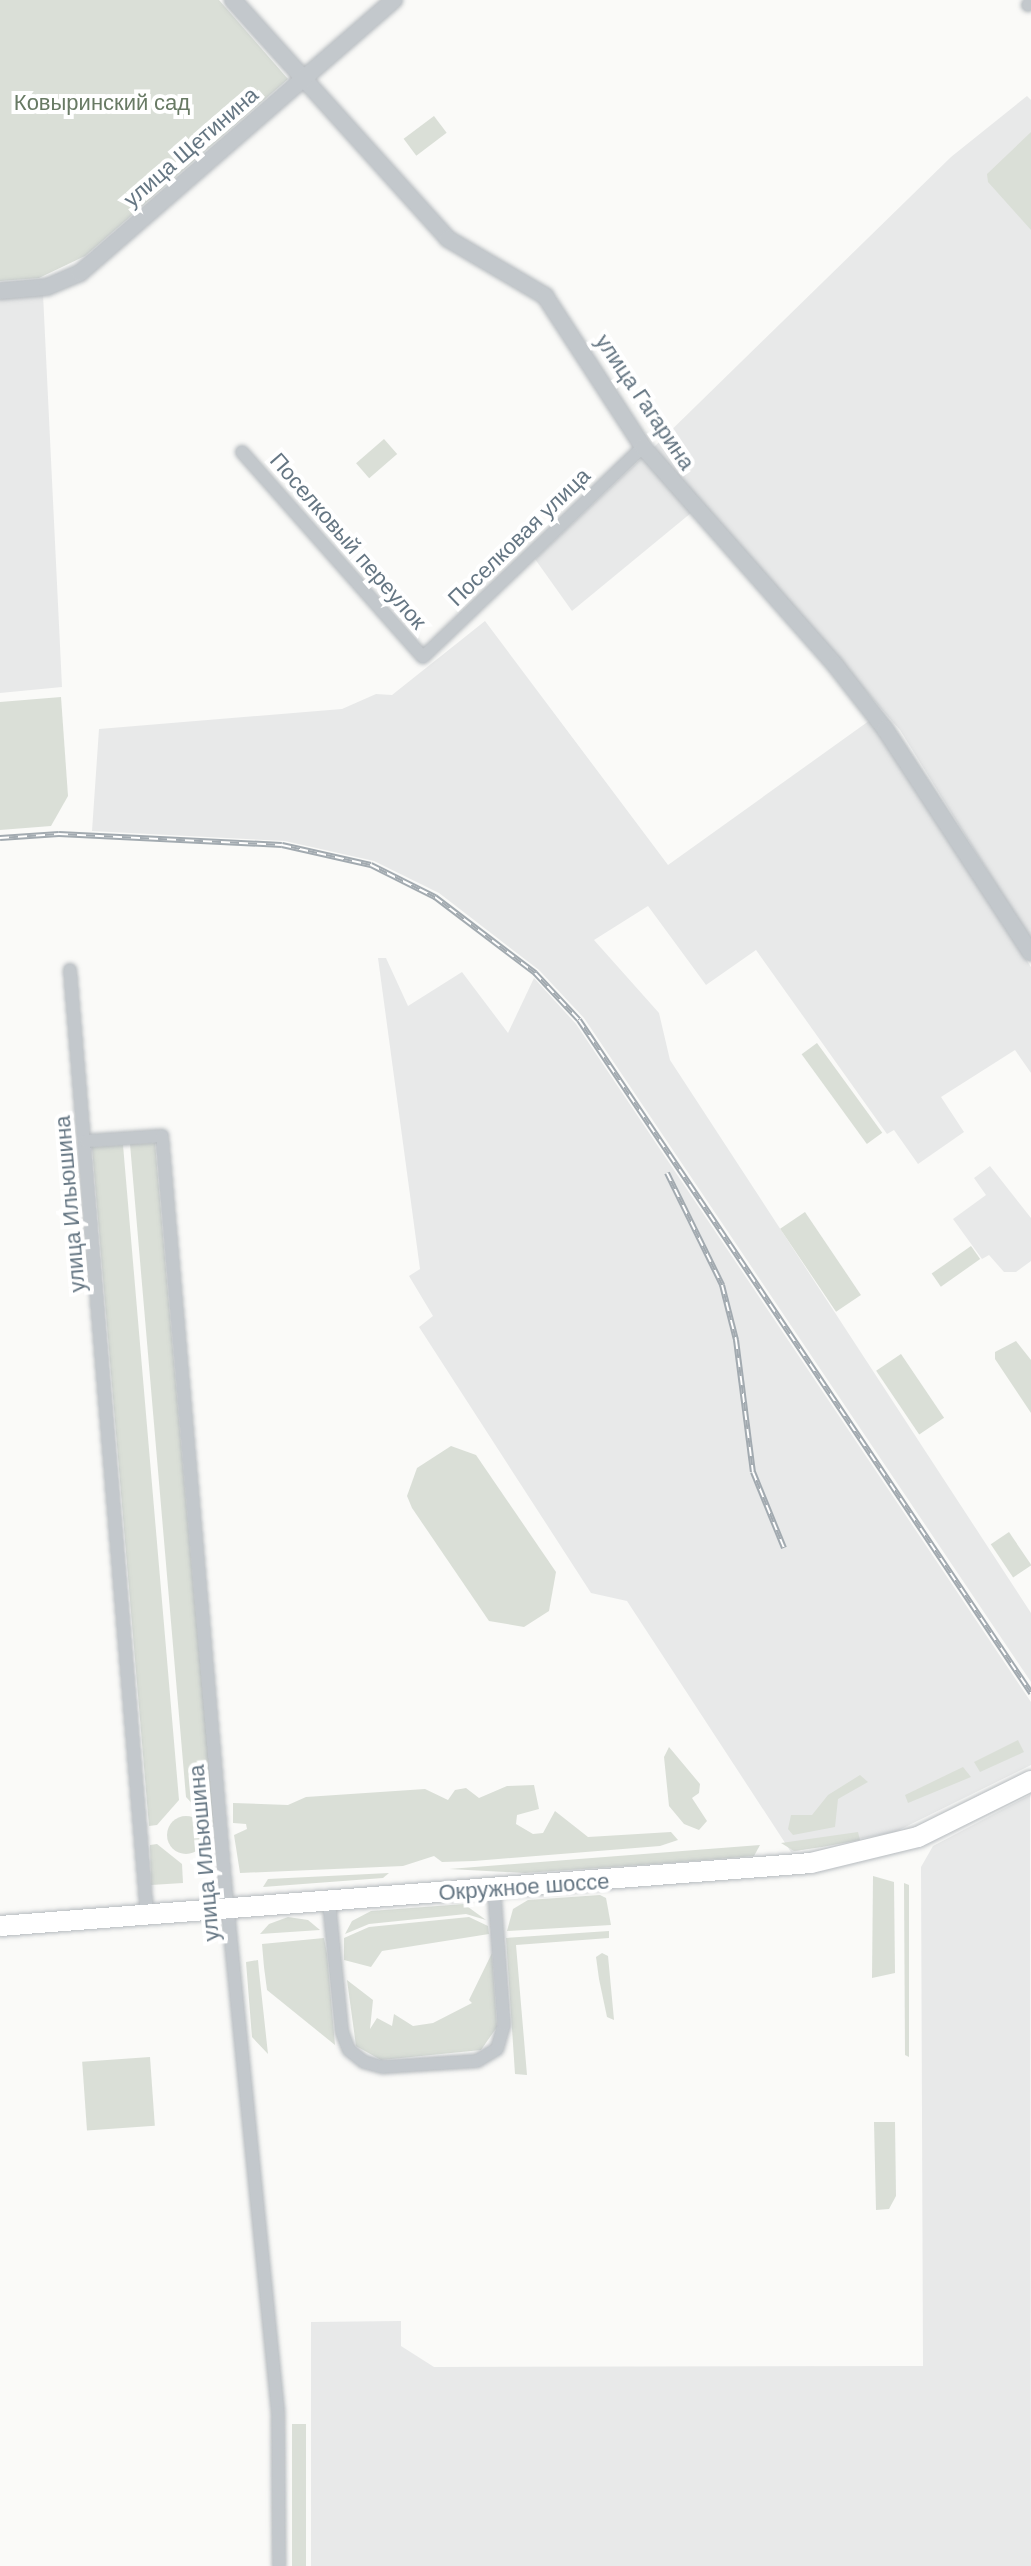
<!DOCTYPE html>
<html>
<head>
<meta charset="utf-8">
<style>
  body { margin:0 }
  #map { position:relative; width:1031px; height:2566px; overflow:hidden; background:#fafaf8; font-family:"DM Sans",sans-serif }
  div>[style] { position:absolute }
  [style*='--x'] { left:calc(var(--x)*1px); top:calc(var(--y)*1px); width:calc(var(--w)*1px); rotate:calc(var(--a)*1deg) }
  .built>* { inset:0; background:#e8e9e9 }
  .green>* { inset:0; background:#dadfd7; transform-origin:0 0 }
  .round { border-radius:50% }
  .roads { filter:drop-shadow(0 0 2px #b5babe) drop-shadow(0 0 2px #b5babe) }
  .minor>* { height:12px; margin:-6px; padding:0 6px; transform-origin:6px; border-radius:6px; background:#c3c8cc }
  .tertiary>* { height:16px; margin:-8px; padding:0 8px; transform-origin:8px; border-radius:8px; background:#c3c8cc }
  .primary>* { height:20px; margin:-10px; padding:0 10px; transform-origin:10px; border-radius:10px; background:#fff }
  .rail>* { height:6px; margin-top:-3px; transform-origin:0; background:repeating-linear-gradient(90deg,#fff 0 9px,#a2aab0 0 18px); box-sizing:border-box; border-block:2px solid #a2aab0 }
  span { translate:-50% -50%; white-space:nowrap; text-align:center; line-height:1.15; -webkit-text-stroke:8px #fff; paint-order:stroke }
  .park-label { font-size:22px; color:#687a64 }
  .street-label { font-size:22px; color:#657683 }
</style>
</head>
<body>
<div id="map">
  <div class="built">
    <i style="clip-path:polygon(1027px 96px,1031px 100px,1031px 941px,900px 730px,653px 448px,951px 157px)"></i>
    <i style="clip-path:polygon(43px 294px,62px 687px,0 693px,0 298px)"></i>
    <i style="clip-path:polygon(644px 456px,691px 513px,572px 611px,535px 559px)"></i>
    <i style="clip-path:polygon(485px 621px,668px 865px,873px 718px,1031px 967px,1031px 1073px,1015px 1050px,941px 1097px,964px 1132px,918px 1164px,894px 1130px,887px 1134px,756px 950px,706px 985px,648px 906px,594px 940px,659px 1013px,670px 1060px,1031px 1613px,1031px 1682px,584px 1018px,539px 970px,439px 893px,374px 861px,285px 841px,92px 831px,99px 729px,342px 709px,376px 694px,392px 695px)"></i>
    <i style="clip-path:polygon(378px 958px,386px 958px,408px 1006px,462px 972px,508px 1033px,534px 978px,576px 1024px,1031px 1702px,1031px 1765px,895px 1832px,791px 1852px,627px 1601px,591px 1593px,419px 1327px,433px 1316px,409px 1276px,420px 1269px)"></i>
    <i style="clip-path:polygon(990px 1166px,1031px 1218px,1031px 1261px,1016px 1272px,1004px 1272px,989px 1255px,982px 1259px,953px 1219px,986px 1195px,974px 1178px)"></i>
    <i style="clip-path:polygon(1030px 1795px,1031px 2566px,311px 2566px,311px 2322px,401px 2321px,401px 2346px,434px 2367px,923px 2366px,921px 1867px,933px 1846px)"></i>
  </div>
  <div class="green">
    <i style="clip-path:polygon(0 0,219px 0,288px 79px,85px 256px,39px 278px,0 281px)"></i>
    <i style="left:434px;top:116px;width:21px;height:38px;rotate:53deg"></i>
    <i style="clip-path:polygon(1031px 132px,1031px 230px,988px 182px,987px 174px)"></i>
    <i style="left:384px;top:439px;width:20px;height:37px;rotate:49deg"></i>
    <i style="clip-path:polygon(61px 697px,68px 796px,51px 826px,0 830px,0 702px)"></i>
    <i style="left:817px;top:1043px;width:111px;height:19px;rotate:54deg"></i>
    <i style="clip-path:polygon(155px 1143px,214px 1823px,212px 1825px,186px 1797px,130px 1144px)"></i>
    <i style="clip-path:polygon(123px 1145px,179px 1800px,157px 1825px,149px 1826px,92px 1147px)"></i>
    <i style="left:805px;top:1212px;width:100px;height:30px;rotate:56deg"></i>
    <i style="left:971px;top:1246px;width:16px;height:48px;rotate:55deg"></i>
    <i style="clip-path:polygon(1016px 1341px,1031px 1360px,1031px 1413px,995px 1359px,995px 1352px)"></i>
    <i style="left:901px;top:1354px;width:77px;height:30px;rotate:56deg"></i>
    <i style="clip-path:polygon(451px 1446px,476px 1455px,556px 1572px,549px 1611px,524px 1627px,489px 1621px,412px 1508px,407px 1496px,417px 1468px)"></i>
    <i style="left:1009px;top:1532px;width:40px;height:22px;rotate:56deg"></i>
    <i style="clip-path:polygon(1018px 1740px,1024px 1752px,980px 1772px,974px 1762px)"></i>
    <i style="clip-path:polygon(669px 1747px,700px 1784px,699px 1793px,692px 1798px,707px 1821px,699px 1830px,684px 1824px,669px 1806px,664px 1757px)"></i>
    <i style="clip-path:polygon(963px 1767px,971px 1777px,908px 1803px,905px 1795px)"></i>
    <i style="clip-path:polygon(860px 1775px,868px 1782px,838px 1799px,835px 1827px,793px 1835px,788px 1829px,791px 1815px,812px 1815px,828px 1795px)"></i>
    <i style="clip-path:polygon(534px 1785px,539px 1809px,517px 1815px,516px 1824px,533px 1834px,543px 1833px,555px 1811px,588px 1837px,671px 1832px,678px 1840px,660px 1846px,474px 1861px,442px 1862px,434px 1856px,403px 1866px,240px 1873px,234px 1835px,247px 1829px,246px 1824px,233px 1823px,233px 1803px,288px 1805px,306px 1797px,425px 1789px,448px 1800px,455px 1790px,466px 1788px,479px 1798px,507px 1786px)"></i>
    <i class="round" style="left:167px;top:1816px;width:38px;height:38px"></i>
    <i style="clip-path:polygon(858px 1832px,860px 1840px,822px 1847px,794px 1851px,781px 1843px)"></i>
    <i style="clip-path:polygon(157px 1844px,182px 1864px,183px 1883px,151px 1885px,150px 1845px)"></i>
    <i style="clip-path:polygon(760px 1845px,754px 1856px,670px 1863px,525px 1873px,449px 1869px)"></i>
    <i style="clip-path:polygon(389px 1873px,383px 1878px,263px 1887px,268px 1879px)"></i>
    <i style="clip-path:polygon(873px 1876px,894px 1882px,895px 1973px,872px 1978px)"></i>
    <i style="clip-path:polygon(904px 1883px,909px 1885px,909px 2057px,905px 2055px)"></i>
    <i style="clip-path:polygon(600px 1895px,606px 1898px,611px 1925px,507px 1931px,513px 1909px,528px 1900px)"></i>
    <i style="clip-path:polygon(464px 1904px,486px 1920px,466px 1914px,369px 1924px,345px 1934px,352px 1921px,371px 1911px)"></i>
    <i style="clip-path:polygon(288px 1917px,308px 1920px,320px 1930px,260px 1934px,269px 1924px)"></i>
    <i style="clip-path:polygon(469px 1917px,488px 1926px,489px 1934px,382px 1951px,371px 1967px,344px 1960px,344px 1938px,369px 1927px)"></i>
    <i style="clip-path:polygon(609px 1931px,609px 1938px,516px 1945px,527px 2075px,515px 2074px,506px 1938px)"></i>
    <i style="clip-path:polygon(324px 1938px,327px 1954px,335px 2045px,267px 1990px,264px 1967px,262px 1944px)"></i>
    <i style="clip-path:polygon(492px 1953px,497px 2027px,481px 2050px,381px 2060px,356px 2046px,347px 1980px,373px 2000px,370px 2029px,377px 2018px,392px 2026px,394px 2014px,413px 2026px,433px 2023px,472px 2003px,469px 2000px)"></i>
    <i style="clip-path:polygon(602px 1953px,608px 1956px,614px 2020px,607px 2017px,599px 1979px,596px 1957px)"></i>
    <i style="clip-path:polygon(258px 1960px,259px 1971px,268px 2054px,252px 2037px,246px 1962px)"></i>
    <i style="left:150px;top:2057px;width:69px;height:68px;rotate:86deg"></i>
    <i style="clip-path:polygon(874px 2122px,895px 2122px,896px 2196px,889px 2209px,876px 2210px)"></i>
    <i style="left:292px;top:2424px;width:14px;height:142px"></i>
  </div>
  <div class="roads">
    <div class="minor">
      <i style="--x:1028;--y:5;--w:4;--a:-45"></i>
      <i style="--x:242;--y:452;--w:273;--a:48.6"></i>
      <i style="--x:423;--y:657;--w:304;--a:-43.7"></i>
      <i style="--x:70;--y:970;--w:947;--a:85.34"></i>
      <i style="--x:86;--y:1141;--w:76;--a:-3.8"></i>
      <i style="--x:162;--y:1136;--w:749;--a:85.17"></i>
      <i style="--x:225;--y:1882;--w:533;--a:84.29"></i>
      <i style="--x:278;--y:2412;--w:154;--a:89.6"></i>
      <i style="--x:329;--y:1902;--w:131;--a:84.3"></i>
      <i style="--x:342;--y:2032;--w:19;--a:69"></i>
      <i style="--x:349;--y:2050;--w:19;--a:39"></i>
      <i style="--x:364;--y:2062;--w:20;--a:15"></i>
      <i style="--x:383;--y:2067;--w:94;--a:-3.7"></i>
      <i style="--x:477;--y:2061;--w:23;--a:-31"></i>
      <i style="--x:497;--y:2049;--w:25;--a:-74"></i>
      <i style="--x:504;--y:2025;--w:136;--a:-94.2"></i>
    </div>
    <div class="tertiary">
      <i style="--x:233;--y:0;--w:321;--a:48"></i>
      <i style="--x:448;--y:239;--w:113;--a:30.4"></i>
      <i style="--x:545;--y:296;--w:180;--a:57"></i>
      <i style="--x:643;--y:447;--w:290;--a:48.6"></i>
      <i style="--x:835;--y:665;--w:81;--a:52"></i>
      <i style="--x:885;--y:729;--w:267;--a:56.9"></i>
      <i style="--x:0;--y:291;--w:47;--a:-4.9"></i>
      <i style="--x:47;--y:287;--w:36;--a:-23"></i>
      <i style="--x:80;--y:273;--w:416;--a:-41"></i>
    </div>
    <div class="primary">
      <i style="--x:0;--y:1926;--w:813;--a:-4.44"></i>
      <i style="--x:811;--y:1863;--w:110;--a:-13.7"></i>
      <i style="--x:918;--y:1837;--w:126;--a:-26.4"></i>
    </div>
  </div>
  <div class="rail">
    <i style="--x:0;--y:838;--w:59;--a:-3.9"></i>
    <i style="--x:59;--y:834;--w:223;--a:2.8"></i>
    <i style="--x:282;--y:845;--w:91;--a:12.7"></i>
    <i style="--x:371;--y:865;--w:72;--a:26.6"></i>
    <i style="--x:435;--y:897;--w:126;--a:37.2"></i>
    <i style="--x:535;--y:973;--w:64;--a:46.9"></i>
    <i style="--x:579;--y:1020;--w:811;--a:56.11"></i>
    <i style="--x:667;--y:1173;--w:125;--a:63.8"></i>
    <i style="--x:722;--y:1285;--w:57;--a:75.7"></i>
    <i style="--x:736;--y:1340;--w:133;--a:82.7"></i>
    <i style="--x:753;--y:1472;--w:82;--a:67.8"></i>
  </div>
  <div class="park-label">
    <span style="left:102px;top:103px">Ковыринский сад</span>
  </div>
  <div class="street-label">
    <span style="left:191px;top:147px;rotate:-41deg">улица Щетинина</span>
    <span style="left:645px;top:402px;rotate:56deg">улица Гагарина</span>
    <span style="left:519px;top:537px;rotate:-44deg">Поселковая улица</span>
    <span style="left:348px;top:541px;rotate:49deg">Поселковый переулок</span>
    <span style="left:70px;top:1204px;rotate:-95deg">улица Ильюшина</span>
    <span style="left:204px;top:1853px;rotate:-95deg">улица Ильюшина</span>
    <span style="left:524px;top:1887px;rotate:-4deg">Окружное шоссе</span>
  </div>
</div>
</body>
</html>
